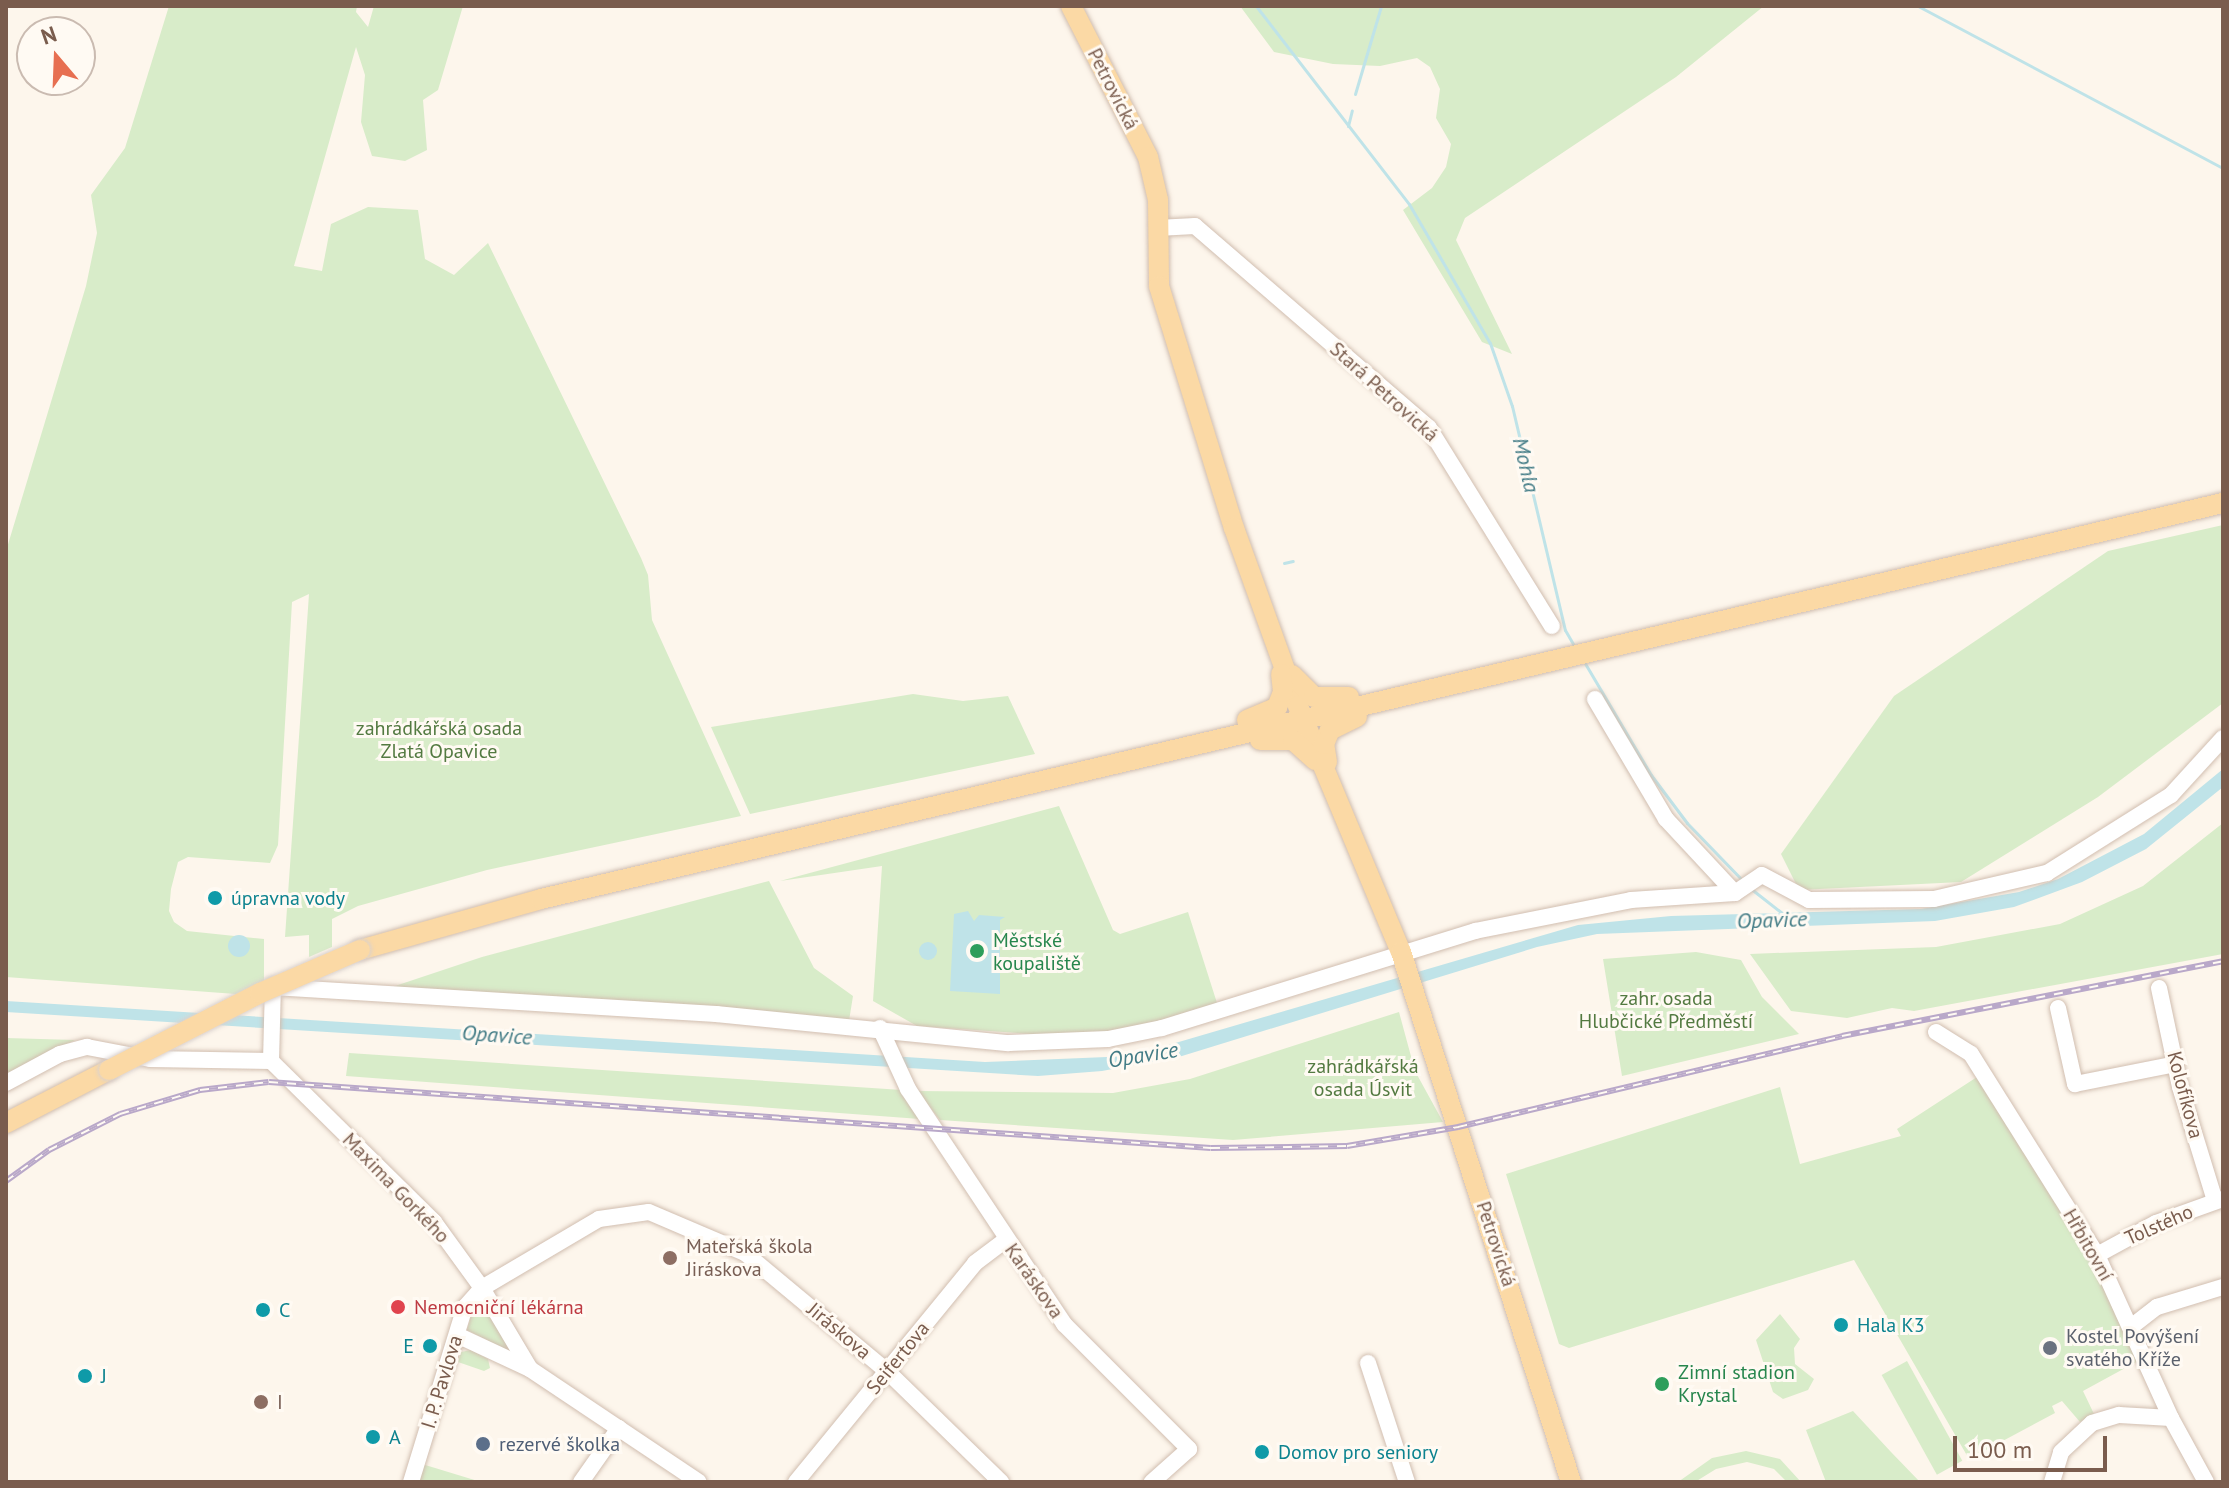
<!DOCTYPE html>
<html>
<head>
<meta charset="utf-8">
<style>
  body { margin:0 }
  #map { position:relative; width:2229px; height:1488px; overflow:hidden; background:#fdf6ec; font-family:"PT Sans",sans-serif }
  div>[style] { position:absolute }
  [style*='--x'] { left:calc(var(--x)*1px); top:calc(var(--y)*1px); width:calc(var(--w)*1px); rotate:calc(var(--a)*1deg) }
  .green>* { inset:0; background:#d8ecc9; transform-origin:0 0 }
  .water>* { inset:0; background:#bfe3e8 }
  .round { border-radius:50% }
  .stream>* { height:3px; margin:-1.5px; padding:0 1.5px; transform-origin:1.5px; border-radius:1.5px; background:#bfe3e8 }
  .roads { filter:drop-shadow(0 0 2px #d1beb0) drop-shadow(0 0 2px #d1beb0) }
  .minor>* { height:16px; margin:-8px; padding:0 8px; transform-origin:8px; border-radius:8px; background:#fff }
  .major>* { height:20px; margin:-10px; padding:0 10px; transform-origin:10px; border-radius:10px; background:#fbd9a5 }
  .rail>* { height:6px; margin-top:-3px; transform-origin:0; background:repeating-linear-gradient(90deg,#fffaf3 0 9px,#b9a8c9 0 18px); box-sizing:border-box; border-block:2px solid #b9a8c9 }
  .bridges { filter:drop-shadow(0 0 2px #dad1cd) drop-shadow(0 0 2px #dad1cd) }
  .major-bridge>* { height:20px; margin:-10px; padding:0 10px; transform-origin:10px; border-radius:10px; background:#fbd9a5 }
  .dots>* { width:22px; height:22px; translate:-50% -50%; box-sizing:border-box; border:4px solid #fffaf3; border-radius:50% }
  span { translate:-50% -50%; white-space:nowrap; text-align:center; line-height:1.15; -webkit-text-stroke:6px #fffaf3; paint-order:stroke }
  .street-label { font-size:20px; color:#7a5c4d }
  .park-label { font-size:20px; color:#537a41 }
  .culture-label { font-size:20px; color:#0d838f }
  .left { translate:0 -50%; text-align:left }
  .right { translate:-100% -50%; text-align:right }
  .leisure-label { font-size:20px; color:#27864d }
  .education-label { font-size:20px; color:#785e54 }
  .health-label { font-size:20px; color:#be3a42 }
  .worship-label { font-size:20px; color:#5b616d }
  .service-label { font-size:20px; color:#4e5e75 }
  .water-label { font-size:22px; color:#437c86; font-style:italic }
  .frame { position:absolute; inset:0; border:8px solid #7a5c4d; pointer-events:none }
  .north { position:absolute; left:16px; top:16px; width:80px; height:80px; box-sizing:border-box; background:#fffaf3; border:2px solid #cabbb1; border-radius:50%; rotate:341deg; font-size:22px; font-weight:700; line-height:32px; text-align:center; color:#7a5c4d }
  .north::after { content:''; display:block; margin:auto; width:28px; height:36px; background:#e76f51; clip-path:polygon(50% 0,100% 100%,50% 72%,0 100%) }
  .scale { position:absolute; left:1953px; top:1436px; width:154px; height:36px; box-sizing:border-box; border:4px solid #7a5c4d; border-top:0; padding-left:10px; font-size:24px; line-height:28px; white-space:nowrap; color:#7a5c4d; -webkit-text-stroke:6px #fffaf3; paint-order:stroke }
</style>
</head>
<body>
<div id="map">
  <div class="green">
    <i style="clip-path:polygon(169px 6px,357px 6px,356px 12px,368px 27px,374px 6px,463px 6px,438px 90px,423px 100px,427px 150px,405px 161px,372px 156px,361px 122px,365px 75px,356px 47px,294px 266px,322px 271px,331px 224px,368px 207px,418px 210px,425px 259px,454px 275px,488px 243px,641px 558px,648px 575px,652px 620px,741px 816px,487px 870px,358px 906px,332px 919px,332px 947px,309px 957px,309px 935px,285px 937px,309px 594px,292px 602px,278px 845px,270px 863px,188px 857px,178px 862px,171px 889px,169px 911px,174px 922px,187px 931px,264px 939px,264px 996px,6px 977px,6px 551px,86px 286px,97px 233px,91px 195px,125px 148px)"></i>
    <i style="clip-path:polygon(1240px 6px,1764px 6px,1676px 77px,1465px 218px,1456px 240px,1512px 354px,1482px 342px,1403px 210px,1432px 188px,1446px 167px,1451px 144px,1436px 118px,1440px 89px,1430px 67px,1417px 58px,1380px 66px,1333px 64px,1274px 52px)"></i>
    <i style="clip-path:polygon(2223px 525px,2223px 703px,2098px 797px,1961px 882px,1799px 890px,1781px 854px,1894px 696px,2108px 551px)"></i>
    <i style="clip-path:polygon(913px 694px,963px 701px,1008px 696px,1035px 754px,750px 814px,711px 727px)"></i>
    <i style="clip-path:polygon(1059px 806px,1113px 930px,1120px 934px,1188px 912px,1217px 1003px,1139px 1030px,1059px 1036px,917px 1026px,873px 1001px,882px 866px,780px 881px)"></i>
    <i style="clip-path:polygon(2223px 823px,2223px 954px,1914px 1011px,1892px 1008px,1847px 1018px,1791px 1011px,1750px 954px,1936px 947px,2060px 924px,2143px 886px)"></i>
    <i style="clip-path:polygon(769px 881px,814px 968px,853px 996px,849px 1021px,380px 991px,482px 957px)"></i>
    <i style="clip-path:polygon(1696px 952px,1741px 960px,1762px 997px,1799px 1034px,1622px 1076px,1603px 959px)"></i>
    <i style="clip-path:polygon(1399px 1012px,1415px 1071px,1443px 1122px,1233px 1140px,940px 1120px,917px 1091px,1113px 1093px,1190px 1079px)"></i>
    <i style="clip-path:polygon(6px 1038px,75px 1040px,6px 1077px)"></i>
    <i style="clip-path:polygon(349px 1053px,902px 1090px,920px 1119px,346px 1076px)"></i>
    <i style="clip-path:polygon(1977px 1077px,2098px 1272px,2138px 1361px,2083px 1391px,2094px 1414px,2080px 1422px,2062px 1401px,2052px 1406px,2055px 1413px,1969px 1459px,1854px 1260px,1569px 1348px,1559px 1344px,1506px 1174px,1780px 1087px,1800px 1164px,1901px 1136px,1897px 1129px)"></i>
    <i style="clip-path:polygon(487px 1308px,514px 1354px,467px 1330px,473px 1309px)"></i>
    <i style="clip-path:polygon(1780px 1314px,1800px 1339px,1794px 1348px,1795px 1364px,1814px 1379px,1808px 1390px,1783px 1399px,1773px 1392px,1756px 1340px)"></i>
    <i style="clip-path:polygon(471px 1350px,488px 1359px,490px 1368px,484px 1371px,458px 1362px,461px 1352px)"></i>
    <i style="left:1907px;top:1361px;width:114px;height:29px;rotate:61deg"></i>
    <i style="clip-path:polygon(1853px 1411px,1891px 1452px,1920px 1482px,1826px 1482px,1806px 1430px)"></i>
    <i style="clip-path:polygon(1746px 1451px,1780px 1459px,1801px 1482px,1787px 1482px,1774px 1469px,1747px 1462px,1716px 1469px,1695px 1482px,1678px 1482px,1712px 1458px)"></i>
    <i style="clip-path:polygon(422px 1464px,481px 1482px,416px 1482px)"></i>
  </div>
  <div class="water">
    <i style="clip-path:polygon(2223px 769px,2223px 787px,2146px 849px,2082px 882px,2014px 907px,1935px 921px,1597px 934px,1537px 947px,1182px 1056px,1102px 1071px,1038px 1076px,6px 1012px,6px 1001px,985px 1062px,1131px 1056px,1578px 925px,1671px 916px,1921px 909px,2019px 892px,2058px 879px,2144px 834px)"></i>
    <i style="clip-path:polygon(968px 911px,974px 921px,979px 915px,1005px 917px,1000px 920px,1000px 994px,950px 991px,954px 914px)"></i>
    <i class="round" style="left:228px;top:935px;width:22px;height:22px"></i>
    <i class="round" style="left:919px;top:942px;width:18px;height:18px"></i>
  </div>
  <div class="stream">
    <i style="--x:1256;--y:6;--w:250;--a:52.3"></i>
    <i style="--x:1409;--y:204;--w:161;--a:59.8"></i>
    <i style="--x:1490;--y:343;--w:67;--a:70.8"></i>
    <i style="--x:1512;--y:406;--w:230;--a:76.7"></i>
    <i style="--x:1565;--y:630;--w:20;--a:60"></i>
    <i style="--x:1918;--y:6;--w:345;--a:28"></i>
    <i style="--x:1355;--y:94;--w:92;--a:-73.5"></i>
    <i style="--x:1348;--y:126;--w:16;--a:-76"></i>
    <i style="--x:1284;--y:563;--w:9;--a:-13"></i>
    <i style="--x:1583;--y:660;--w:134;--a:59.4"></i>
    <i style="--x:1651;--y:775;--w:60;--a:53.1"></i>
    <i style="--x:1687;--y:823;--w:79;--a:46"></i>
    <i style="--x:1750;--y:888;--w:41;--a:38"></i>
  </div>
  <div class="roads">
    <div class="minor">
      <i style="--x:1157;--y:228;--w:38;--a:-3"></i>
      <i style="--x:1195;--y:226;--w:309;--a:40.8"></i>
      <i style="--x:1429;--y:428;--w:233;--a:58.2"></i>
      <i style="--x:1595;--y:699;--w:139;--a:59.4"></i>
      <i style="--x:1666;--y:819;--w:101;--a:47"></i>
      <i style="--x:2159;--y:988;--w:101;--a:78"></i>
      <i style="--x:2180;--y:1087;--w:119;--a:72.9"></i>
      <i style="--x:2058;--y:1008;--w:78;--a:77.4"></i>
      <i style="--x:2075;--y:1084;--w:103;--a:-11.2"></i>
      <i style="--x:880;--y:1028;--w:67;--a:65.3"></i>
      <i style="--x:908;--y:1089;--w:282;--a:56.4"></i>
      <i style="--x:1064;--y:1324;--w:177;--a:45"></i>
      <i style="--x:1189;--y:1449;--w:50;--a:138.3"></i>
      <i style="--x:1936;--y:1032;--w:41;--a:32.2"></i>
      <i style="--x:1971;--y:1054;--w:237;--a:57.9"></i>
      <i style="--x:2097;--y:1255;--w:179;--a:65.6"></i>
      <i style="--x:2171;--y:1418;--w:73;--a:61.3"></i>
      <i style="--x:271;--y:1061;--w:74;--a:-88.5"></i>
      <i style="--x:273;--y:987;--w:444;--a:3.5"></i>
      <i style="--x:716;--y:1014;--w:294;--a:5.7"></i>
      <i style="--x:1009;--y:1043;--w:99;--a:-2.3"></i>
      <i style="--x:1108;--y:1039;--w:55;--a:-11.5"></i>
      <i style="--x:1162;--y:1028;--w:328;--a:-17.2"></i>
      <i style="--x:1475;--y:931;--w:159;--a:-11.2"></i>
      <i style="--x:1631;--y:900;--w:104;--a:-3.9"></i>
      <i style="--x:1735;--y:893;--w:32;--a:-34"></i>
      <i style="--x:1762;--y:875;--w:53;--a:28"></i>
      <i style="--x:1809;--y:900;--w:125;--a:-0.5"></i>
      <i style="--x:1934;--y:899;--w:116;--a:-13"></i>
      <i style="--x:2047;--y:873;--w:146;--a:-32.2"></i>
      <i style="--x:2171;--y:795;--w:77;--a:-47.6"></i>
      <i style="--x:271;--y:1061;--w:229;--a:44.6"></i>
      <i style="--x:434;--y:1222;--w:82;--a:54"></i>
      <i style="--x:482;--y:1288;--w:94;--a:59.3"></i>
      <i style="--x:6;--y:1083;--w:61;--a:-28.2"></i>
      <i style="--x:60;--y:1054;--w:28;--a:-15"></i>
      <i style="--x:87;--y:1047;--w:64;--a:10.8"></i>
      <i style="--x:150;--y:1059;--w:121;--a:0.9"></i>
      <i style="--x:2097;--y:1255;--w:67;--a:-28.5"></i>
      <i style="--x:2156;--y:1223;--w:71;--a:-19.7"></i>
      <i style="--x:2131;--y:1327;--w:33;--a:-38"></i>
      <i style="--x:2157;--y:1307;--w:69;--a:-16.9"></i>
      <i style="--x:457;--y:1335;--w:81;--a:25"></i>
      <i style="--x:530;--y:1369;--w:203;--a:33.8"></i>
      <i style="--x:1368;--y:1363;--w:125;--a:71.9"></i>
      <i style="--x:411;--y:1482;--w:183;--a:-72.9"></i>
      <i style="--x:465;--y:1307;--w:25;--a:-48"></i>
      <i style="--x:482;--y:1288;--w:136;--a:-30.5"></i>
      <i style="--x:599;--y:1219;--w:50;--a:-8"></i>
      <i style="--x:649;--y:1212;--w:104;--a:23.1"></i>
      <i style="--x:745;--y:1253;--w:186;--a:39.8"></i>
      <i style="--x:888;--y:1372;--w:158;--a:44.2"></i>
      <i style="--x:581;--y:1482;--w:66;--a:-54.9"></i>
      <i style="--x:796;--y:1482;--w:283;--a:-50.7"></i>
      <i style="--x:975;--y:1263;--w:38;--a:-37"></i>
      <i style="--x:2052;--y:1482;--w:31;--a:-73"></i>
      <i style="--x:2061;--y:1452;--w:42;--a:-43.1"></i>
      <i style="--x:2092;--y:1423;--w:28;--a:-17"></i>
      <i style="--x:2119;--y:1415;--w:52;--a:3.3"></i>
    </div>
    <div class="major">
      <i style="--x:1071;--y:6;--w:169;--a:63"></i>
      <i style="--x:1148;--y:157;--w:44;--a:76.9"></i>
      <i style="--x:1158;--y:200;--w:86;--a:89.3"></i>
      <i style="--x:1159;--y:286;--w:253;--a:72.8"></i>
      <i style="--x:1234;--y:528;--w:189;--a:70.2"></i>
      <i style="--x:1298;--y:706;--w:267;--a:67.3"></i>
      <i style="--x:1401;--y:952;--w:557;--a:72.22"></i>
      <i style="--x:1292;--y:675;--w:31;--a:45"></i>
      <i style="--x:1314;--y:697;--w:35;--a:0"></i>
      <i style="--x:1247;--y:720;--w:33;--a:-23"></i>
      <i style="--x:1277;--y:707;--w:16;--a:-68"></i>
      <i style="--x:1283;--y:692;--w:18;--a:-96"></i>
      <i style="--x:1260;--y:740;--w:33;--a:0"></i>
      <i style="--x:1293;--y:740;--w:30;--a:42"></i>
      <i style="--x:1327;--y:762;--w:18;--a:-99"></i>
      <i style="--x:1324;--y:744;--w:15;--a:-67"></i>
      <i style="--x:1330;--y:730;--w:30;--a:-26"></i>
      <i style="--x:360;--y:950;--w:188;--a:-15.7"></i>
      <i style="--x:541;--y:899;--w:1728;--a:-13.25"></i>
      <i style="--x:6;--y:1123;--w:116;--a:-27.2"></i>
    </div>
  </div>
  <div class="rail">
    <i style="--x:6;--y:1181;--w:53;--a:-35.8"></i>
    <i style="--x:49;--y:1150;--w:80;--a:-26.9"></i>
    <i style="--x:120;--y:1114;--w:84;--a:-16.7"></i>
    <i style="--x:200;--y:1090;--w:69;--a:-6.6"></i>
    <i style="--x:269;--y:1082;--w:944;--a:4.01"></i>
    <i style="--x:1211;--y:1148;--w:136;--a:-0.8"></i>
    <i style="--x:1347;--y:1146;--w:113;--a:-9.7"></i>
    <i style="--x:1458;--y:1127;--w:395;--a:-13.3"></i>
    <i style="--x:1842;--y:1036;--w:388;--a:-11.1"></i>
  </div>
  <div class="bridges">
    <div class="major-bridge">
      <i style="--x:109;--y:1070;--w:169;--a:-27"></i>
      <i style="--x:260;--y:993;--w:109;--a:-23.3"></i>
    </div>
  </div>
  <div class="dots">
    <i style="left:215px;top:898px;background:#0f9aa8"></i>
    <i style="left:977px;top:951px;background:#2e9e5b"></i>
    <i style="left:670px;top:1258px;background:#8d6e63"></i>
    <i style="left:398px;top:1307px;background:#e0444e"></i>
    <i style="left:263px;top:1310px;background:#0f9aa8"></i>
    <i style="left:1841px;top:1325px;background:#0f9aa8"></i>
    <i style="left:430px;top:1346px;background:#0f9aa8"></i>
    <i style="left:2050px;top:1348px;background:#6b7280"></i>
    <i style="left:85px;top:1376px;background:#0f9aa8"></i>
    <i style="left:1662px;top:1384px;background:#2e9e5b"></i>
    <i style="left:261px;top:1402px;background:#8d6e63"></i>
    <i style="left:373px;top:1437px;background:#0f9aa8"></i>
    <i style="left:483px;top:1444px;background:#5c6f8a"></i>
    <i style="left:1262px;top:1452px;background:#0f9aa8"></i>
  </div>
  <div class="street-label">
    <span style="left:1113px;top:89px;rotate:63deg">Petrovická</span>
    <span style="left:1384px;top:392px;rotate:42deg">Stará Petrovická</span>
    <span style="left:2185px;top:1095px;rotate:75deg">Kolofíkova</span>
    <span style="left:396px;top:1188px;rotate:46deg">Maxima Gorkého</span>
    <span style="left:2159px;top:1225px;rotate:-24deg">Tolstého</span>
    <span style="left:1496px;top:1244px;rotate:72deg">Petrovická</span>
    <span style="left:2088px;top:1245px;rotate:60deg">Hřbitovní</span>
    <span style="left:1034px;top:1281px;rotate:55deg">Karáskova</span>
    <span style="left:839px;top:1331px;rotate:40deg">Jiráskova</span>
    <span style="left:898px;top:1358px;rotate:-51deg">Seifertova</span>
    <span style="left:442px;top:1382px;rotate:-73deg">I. P. Pavlova</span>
  </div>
  <div class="park-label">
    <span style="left:439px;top:740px">zahrádkářská osada<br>Zlatá Opavice</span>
    <span style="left:1666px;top:1010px">zahr. osada<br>Hlubčické Předměstí</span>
    <span style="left:1363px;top:1078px">zahrádkářská<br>osada Úsvit</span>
  </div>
  <div class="culture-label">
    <span class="left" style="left:231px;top:898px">úpravna vody</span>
    <span class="left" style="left:279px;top:1310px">C</span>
    <span class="left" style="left:1857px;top:1325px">Hala K3</span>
    <span class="right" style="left:414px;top:1346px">E</span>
    <span class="left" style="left:101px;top:1376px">J</span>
    <span class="left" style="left:389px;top:1437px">A</span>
    <span class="left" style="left:1278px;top:1452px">Domov pro seniory</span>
  </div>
  <div class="leisure-label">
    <span class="left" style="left:993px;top:952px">Městské<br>koupaliště</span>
    <span class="left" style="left:1678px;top:1384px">Zimní stadion<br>Krystal</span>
  </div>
  <div class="education-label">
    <span class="left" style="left:686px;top:1258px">Mateřská škola<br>Jiráskova</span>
    <span class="left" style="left:277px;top:1402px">I</span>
  </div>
  <div class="health-label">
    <span class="left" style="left:414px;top:1307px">Nemocniční lékárna</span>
  </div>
  <div class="worship-label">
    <span class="left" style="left:2066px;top:1348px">Kostel Povýšení<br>svatého Kříže</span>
  </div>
  <div class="service-label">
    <span class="left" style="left:499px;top:1444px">rezervé školka</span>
  </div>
  <div class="water-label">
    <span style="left:1526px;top:465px;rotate:77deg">Mohla</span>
    <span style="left:1772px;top:920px;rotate:-2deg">Opavice</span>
    <span style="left:497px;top:1035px;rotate:4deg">Opavice</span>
    <span style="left:1143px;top:1055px;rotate:-9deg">Opavice</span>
  </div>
  <div class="frame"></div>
  <div class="north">N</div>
  <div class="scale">100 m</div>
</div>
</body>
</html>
